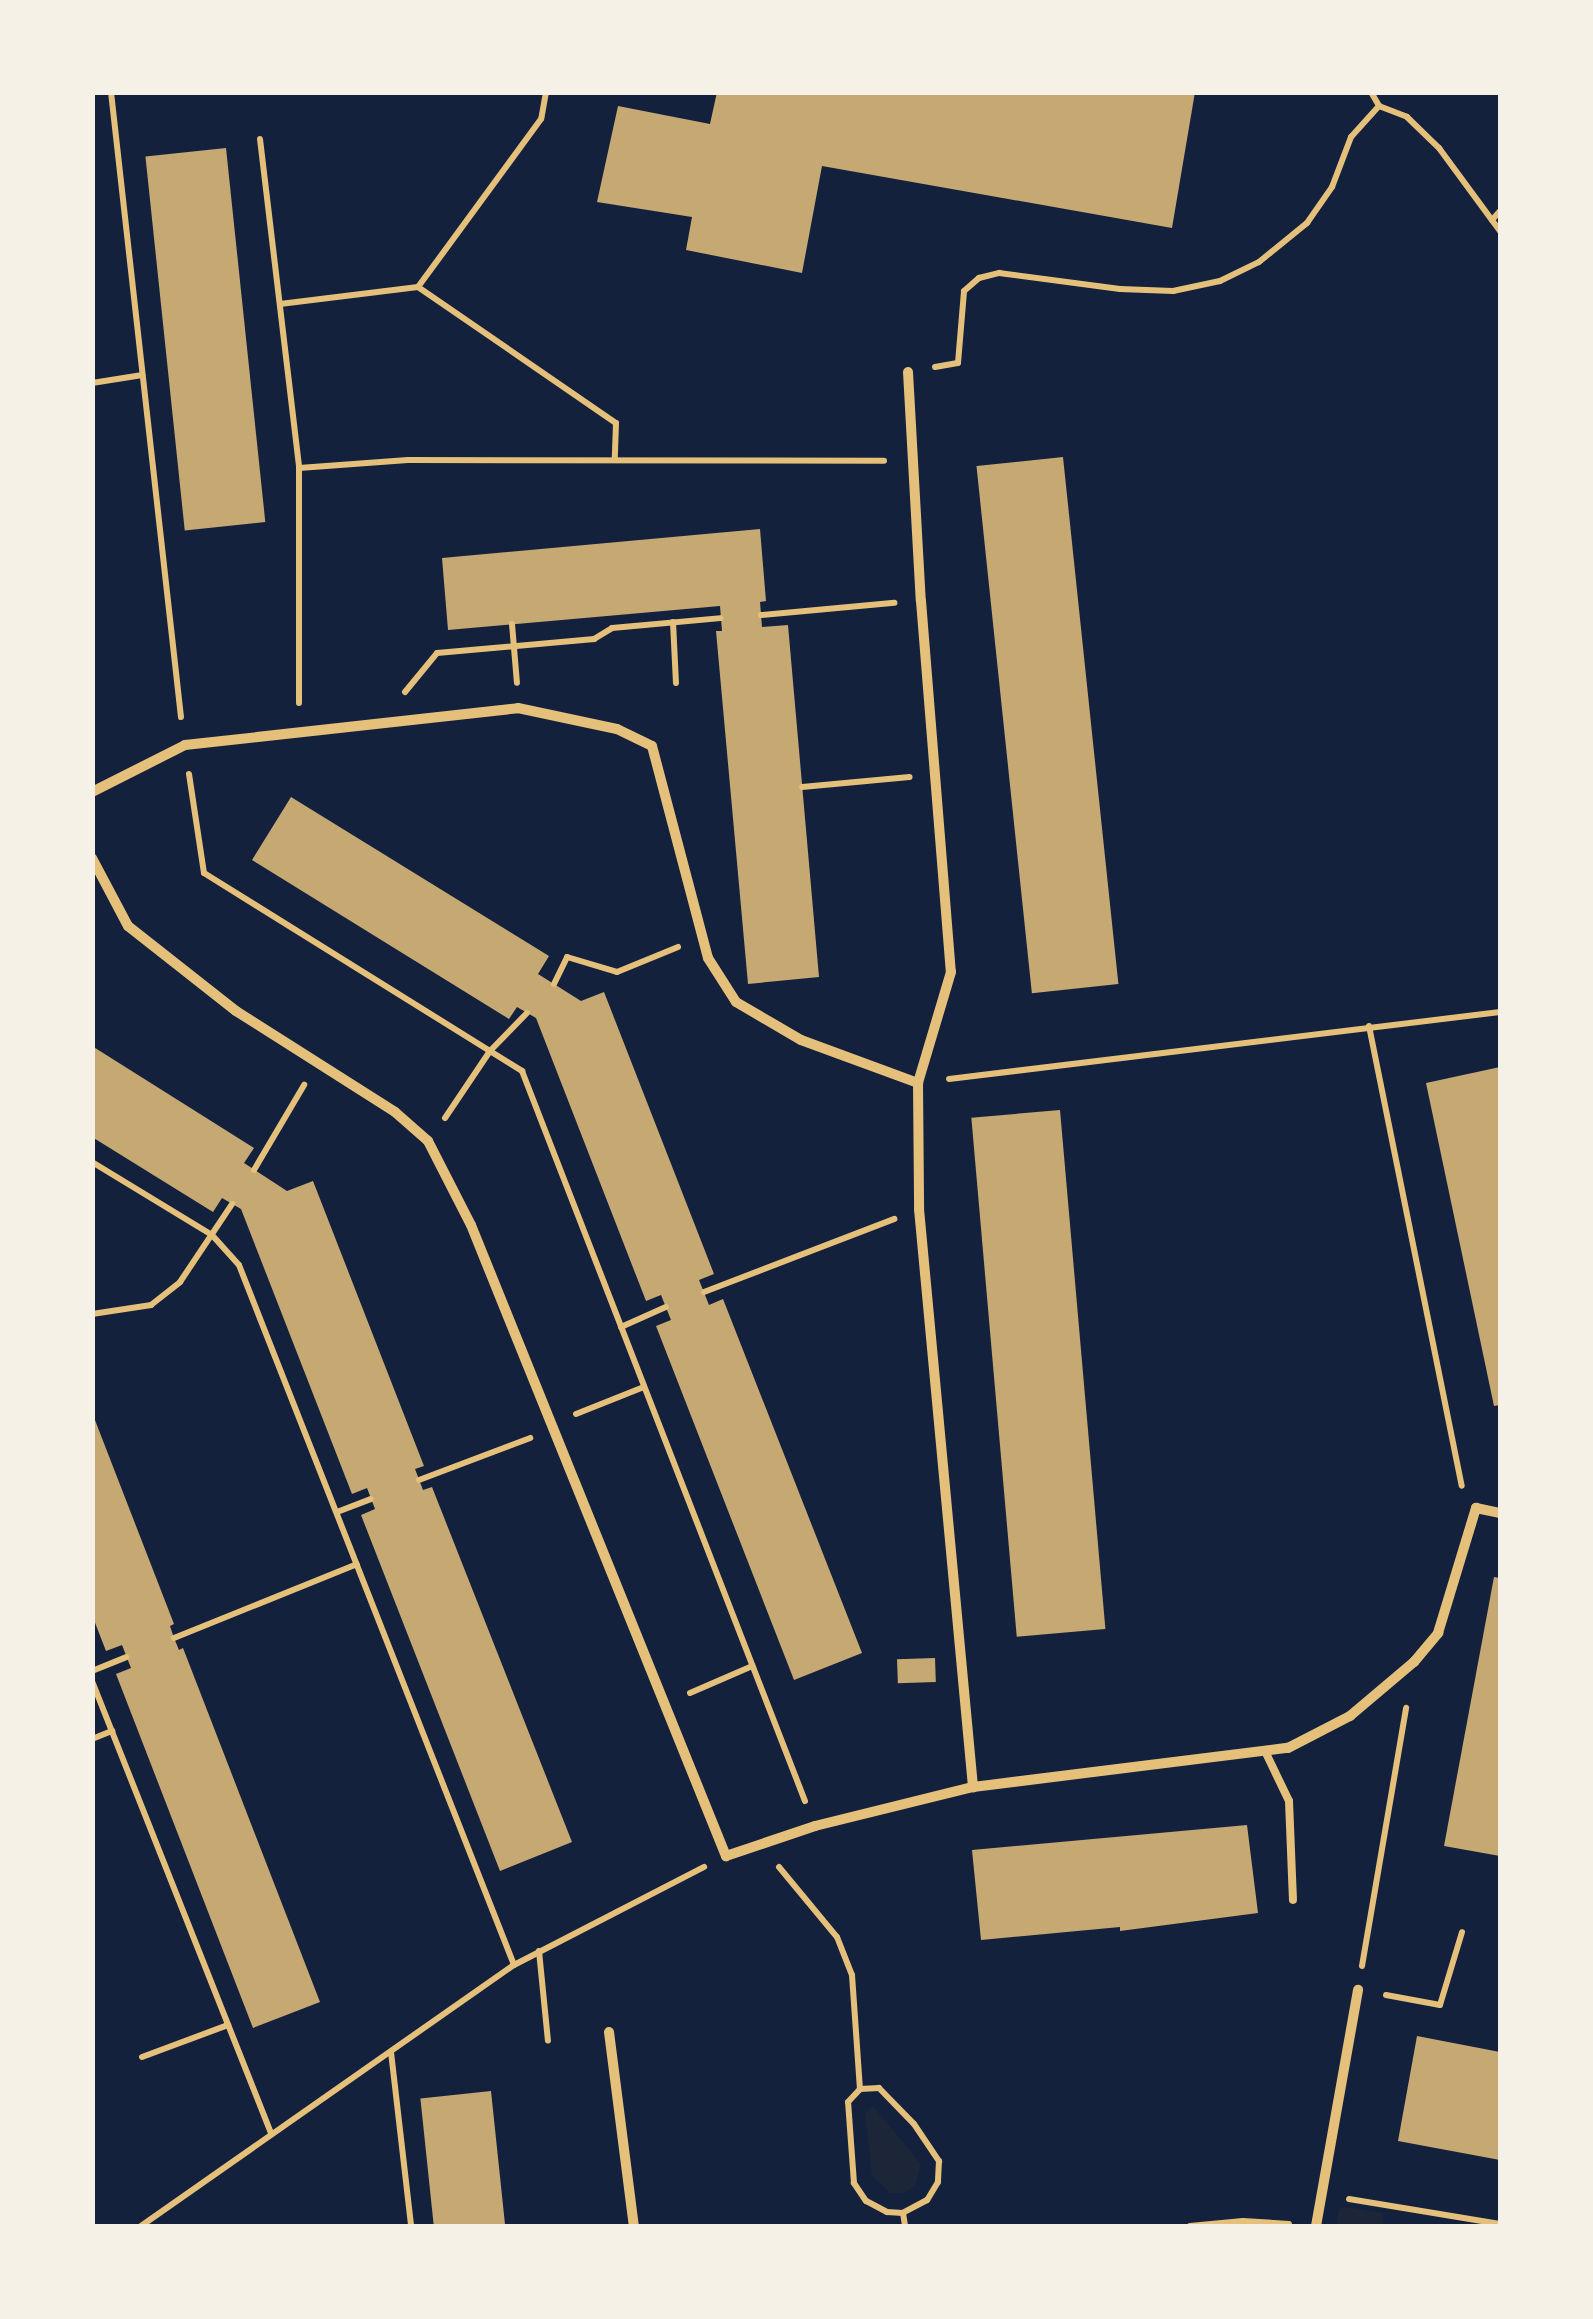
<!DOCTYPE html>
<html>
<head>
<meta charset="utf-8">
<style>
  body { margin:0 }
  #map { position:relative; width:1593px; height:2319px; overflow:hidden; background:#14213d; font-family:"Asap Condensed",sans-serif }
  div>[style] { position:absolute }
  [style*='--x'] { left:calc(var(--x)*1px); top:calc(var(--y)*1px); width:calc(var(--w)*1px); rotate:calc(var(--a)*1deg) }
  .green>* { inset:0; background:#1d2539 }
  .building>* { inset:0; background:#c6a872; transform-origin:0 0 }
  .path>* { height:6px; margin:-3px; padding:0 3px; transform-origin:3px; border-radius:3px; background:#e5c07b }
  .service>* { height:8px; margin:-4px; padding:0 4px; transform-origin:4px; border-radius:4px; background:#e5c07b }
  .minor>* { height:10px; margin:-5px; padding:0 5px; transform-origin:5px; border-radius:5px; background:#e5c07b }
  span { translate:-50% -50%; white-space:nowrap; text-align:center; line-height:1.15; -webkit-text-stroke:9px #f6f1e7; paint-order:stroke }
  .frame { position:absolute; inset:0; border:95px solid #f6f1e7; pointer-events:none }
</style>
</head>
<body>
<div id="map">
  <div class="green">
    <i style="clip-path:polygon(873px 2106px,921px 2164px,915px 2186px,904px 2193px,890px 2193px,872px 2176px,865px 2114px)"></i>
    <i style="clip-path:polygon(1347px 2207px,1383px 2213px,1384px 2226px,1336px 2226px,1339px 2209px)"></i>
  </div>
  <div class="building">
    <i style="clip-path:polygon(717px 92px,1195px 92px,1172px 228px,822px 166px,802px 273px,686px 250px,692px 217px,597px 202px,618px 106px,710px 124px)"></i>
    <i style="left:226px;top:148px;width:376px;height:81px;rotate:84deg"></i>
    <i style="left:1063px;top:457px;width:530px;height:87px;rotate:84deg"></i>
    <i style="clip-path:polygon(760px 529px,766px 601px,760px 602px,762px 627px,788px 625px,819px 977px,748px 984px,716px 631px,722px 631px,720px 606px,448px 630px,442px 558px)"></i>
    <i style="clip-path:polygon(291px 797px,549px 956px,538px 974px,554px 984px,581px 1001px,604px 992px,714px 1274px,699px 1280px,709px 1305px,723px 1299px,862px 1653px,794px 1680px,656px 1326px,671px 1320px,661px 1295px,646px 1301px,536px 1018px,517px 1007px,509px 1019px,252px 860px)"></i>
    <i style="clip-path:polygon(92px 1046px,254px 1148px,244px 1163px,287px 1191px,313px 1181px,424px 1466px,415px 1469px,423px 1490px,432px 1487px,572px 1842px,500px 1871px,361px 1515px,375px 1509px,367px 1488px,352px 1494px,241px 1209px,222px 1198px,213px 1212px,92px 1137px)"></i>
    <i style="clip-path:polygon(1500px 1067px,1500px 1405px,1494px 1406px,1426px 1083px)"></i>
    <i style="left:1060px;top:1110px;width:521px;height:89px;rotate:85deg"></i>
    <i style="clip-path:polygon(93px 1415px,174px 1624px,170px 1626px,174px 1638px,179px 1650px,183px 1648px,320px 2002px,253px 2028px,116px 1674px,131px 1668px,122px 1645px,106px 1651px,92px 1615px)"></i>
    <i style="clip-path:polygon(1494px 1577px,1500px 1578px,1500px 1856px,1444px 1846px)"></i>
    <i style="left:935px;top:1658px;width:24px;height:38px;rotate:88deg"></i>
    <i style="clip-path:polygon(1247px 1825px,1258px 1913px,1120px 1931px,1120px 1927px,981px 1940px,972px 1850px)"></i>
    <i style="clip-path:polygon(1417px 2036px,1500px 2052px,1500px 2160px,1398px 2141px)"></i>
    <i style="left:491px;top:2091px;width:136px;height:71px;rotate:84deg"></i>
  </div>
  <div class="path">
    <i style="--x:111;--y:92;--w:629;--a:83.61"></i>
    <i style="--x:546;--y:92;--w:27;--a:100"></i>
    <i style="--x:541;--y:119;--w:208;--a:126.2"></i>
    <i style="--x:418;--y:287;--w:240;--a:34.5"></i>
    <i style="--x:616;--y:423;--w:37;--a:92"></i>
    <i style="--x:1371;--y:92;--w:16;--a:60"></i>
    <i style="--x:1379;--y:106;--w:30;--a:21"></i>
    <i style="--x:1407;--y:117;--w:45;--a:44.1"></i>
    <i style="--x:1439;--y:148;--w:103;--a:53.7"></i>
    <i style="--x:260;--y:139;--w:331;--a:83.2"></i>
    <i style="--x:299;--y:468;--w:235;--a:90"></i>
    <i style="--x:1492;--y:220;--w:12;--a:-48"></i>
    <i style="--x:280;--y:304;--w:139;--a:-7"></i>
    <i style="--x:935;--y:367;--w:23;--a:-10"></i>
    <i style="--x:958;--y:363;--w:72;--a:-85.2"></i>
    <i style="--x:964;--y:291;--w:20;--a:-41"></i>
    <i style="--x:979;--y:278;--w:21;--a:-14"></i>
    <i style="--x:999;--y:273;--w:122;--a:7.5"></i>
    <i style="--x:1120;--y:289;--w:53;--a:2.2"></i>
    <i style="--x:1173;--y:291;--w:48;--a:-12"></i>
    <i style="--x:1220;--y:281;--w:43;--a:-26"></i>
    <i style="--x:1259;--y:262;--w:62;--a:-39.1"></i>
    <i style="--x:1307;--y:223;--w:44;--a:-55.2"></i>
    <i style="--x:1332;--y:187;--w:53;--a:-69.2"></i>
    <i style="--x:1351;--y:137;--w:42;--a:-47.9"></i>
    <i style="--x:92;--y:383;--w:51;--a:-9.1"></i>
    <i style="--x:299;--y:468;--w:109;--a:-4.2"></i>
    <i style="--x:408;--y:460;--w:476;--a:0.1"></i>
    <i style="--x:761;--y:615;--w:134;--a:-5.2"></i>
    <i style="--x:673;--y:622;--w:61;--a:87.2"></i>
    <i style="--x:512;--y:624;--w:59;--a:85.2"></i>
    <i style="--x:405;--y:692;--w:50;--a:-50.6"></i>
    <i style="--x:437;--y:653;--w:158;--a:-5.1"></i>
    <i style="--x:594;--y:639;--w:21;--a:-31"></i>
    <i style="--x:612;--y:628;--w:109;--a:-5.2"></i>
    <i style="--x:189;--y:774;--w:100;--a:81.4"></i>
    <i style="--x:204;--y:873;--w:375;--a:31.9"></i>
    <i style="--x:522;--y:1071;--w:783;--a:68.81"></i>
    <i style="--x:802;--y:787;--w:108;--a:-5.3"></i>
    <i style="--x:554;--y:984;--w:30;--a:-64"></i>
    <i style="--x:567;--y:957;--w:52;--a:16.7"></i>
    <i style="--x:617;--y:972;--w:66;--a:-22.3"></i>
    <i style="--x:1369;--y:1026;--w:469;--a:78.6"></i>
    <i style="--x:949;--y:1079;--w:555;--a:-6.93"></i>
    <i style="--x:445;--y:1118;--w:81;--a:-56.1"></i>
    <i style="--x:490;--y:1051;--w:53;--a:-45.8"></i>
    <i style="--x:92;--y:1162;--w:140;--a:31.3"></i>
    <i style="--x:212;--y:1235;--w:40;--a:48"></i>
    <i style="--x:239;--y:1265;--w:752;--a:68.55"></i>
    <i style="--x:254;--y:1170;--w:99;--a:-59.5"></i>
    <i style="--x:704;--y:1292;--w:204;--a:-21"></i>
    <i style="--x:92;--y:1314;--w:60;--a:-8.7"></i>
    <i style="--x:151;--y:1305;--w:37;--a:-38"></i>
    <i style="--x:180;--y:1282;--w:94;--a:-56.3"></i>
    <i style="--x:621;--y:1327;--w:49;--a:-24"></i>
    <i style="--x:576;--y:1414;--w:73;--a:-21.7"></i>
    <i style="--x:419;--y:1480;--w:119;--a:-20.7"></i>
    <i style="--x:337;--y:1512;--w:36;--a:-21"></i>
    <i style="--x:174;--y:1638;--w:197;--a:-22"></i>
    <i style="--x:92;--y:1671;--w:37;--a:-22"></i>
    <i style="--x:92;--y:1681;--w:486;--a:68.4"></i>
    <i style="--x:690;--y:1693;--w:68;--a:-23.5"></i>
    <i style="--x:92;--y:1739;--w:22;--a:-22"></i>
    <i style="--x:779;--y:1867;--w:91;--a:50.4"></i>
    <i style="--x:837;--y:1937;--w:41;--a:68.5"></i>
    <i style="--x:852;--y:1975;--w:114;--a:86"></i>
    <i style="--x:539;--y:1951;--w:90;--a:84.3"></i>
    <i style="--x:1362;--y:1966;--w:262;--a:-80.3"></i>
    <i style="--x:1386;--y:1995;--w:55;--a:10.5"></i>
    <i style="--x:1440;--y:2005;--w:76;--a:-73.2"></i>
    <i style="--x:391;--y:2052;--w:175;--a:83.4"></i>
    <i style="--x:142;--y:2057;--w:92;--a:-20.4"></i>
    <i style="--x:879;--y:2088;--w:50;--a:45.8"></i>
    <i style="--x:914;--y:2124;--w:45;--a:56"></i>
    <i style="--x:939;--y:2161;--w:21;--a:93"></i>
    <i style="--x:938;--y:2182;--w:21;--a:121"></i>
    <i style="--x:927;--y:2200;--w:27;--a:152"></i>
    <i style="--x:903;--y:2213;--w:16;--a:-176"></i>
    <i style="--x:887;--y:2212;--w:24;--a:-152"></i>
    <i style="--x:866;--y:2201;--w:22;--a:-124"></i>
    <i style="--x:854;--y:2183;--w:81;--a:-94.2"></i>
    <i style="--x:848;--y:2102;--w:18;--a:-47"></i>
    <i style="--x:860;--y:2089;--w:19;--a:-3"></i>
    <i style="--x:1349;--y:2199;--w:153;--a:9.4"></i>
    <i style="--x:903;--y:2213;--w:13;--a:81"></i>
    <i style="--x:141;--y:2226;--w:455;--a:-35"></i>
    <i style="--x:514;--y:1965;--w:214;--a:-27.3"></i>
    <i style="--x:1190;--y:2226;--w:53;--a:-5.4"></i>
    <i style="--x:1243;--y:2221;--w:46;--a:3.7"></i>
  </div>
  <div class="service">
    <i style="--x:1265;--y:1751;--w:55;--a:64.4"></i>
    <i style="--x:1289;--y:1801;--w:99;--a:87.7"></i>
  </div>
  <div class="minor">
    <i style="--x:908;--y:372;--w:229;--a:86.8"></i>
    <i style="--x:921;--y:601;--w:372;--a:85.4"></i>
    <i style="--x:951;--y:972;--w:116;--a:106.6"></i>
    <i style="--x:918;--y:1083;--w:126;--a:89.5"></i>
    <i style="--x:919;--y:1209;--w:581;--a:84.66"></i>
    <i style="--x:973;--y:1787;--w:317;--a:-7.1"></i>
    <i style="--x:1288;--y:1748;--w:70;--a:-27.3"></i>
    <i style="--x:1350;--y:1716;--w:84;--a:-40.2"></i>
    <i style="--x:1414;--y:1662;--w:38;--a:-50"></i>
    <i style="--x:1438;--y:1633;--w:131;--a:-73.1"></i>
    <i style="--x:1476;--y:1508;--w:25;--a:12"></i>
    <i style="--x:92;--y:792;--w:104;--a:-26.8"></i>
    <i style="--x:185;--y:745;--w:335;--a:-6.3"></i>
    <i style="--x:518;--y:708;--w:101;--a:12"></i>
    <i style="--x:617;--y:729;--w:39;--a:26"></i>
    <i style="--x:652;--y:746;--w:219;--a:75.2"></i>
    <i style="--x:708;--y:958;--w:52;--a:57.5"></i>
    <i style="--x:736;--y:1002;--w:75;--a:30.3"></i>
    <i style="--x:801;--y:1040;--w:125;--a:20.2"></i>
    <i style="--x:92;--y:858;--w:77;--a:62.1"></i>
    <i style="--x:128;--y:926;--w:137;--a:38.2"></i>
    <i style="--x:236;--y:1011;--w:188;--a:32.4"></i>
    <i style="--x:395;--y:1112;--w:44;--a:41.3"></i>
    <i style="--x:428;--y:1141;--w:94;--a:62.9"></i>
    <i style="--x:471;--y:1225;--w:681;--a:68"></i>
    <i style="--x:726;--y:1856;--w:94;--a:-18.6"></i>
    <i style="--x:815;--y:1826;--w:163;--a:-13.9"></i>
    <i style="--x:609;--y:2032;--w:196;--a:82.7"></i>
    <i style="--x:1316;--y:2226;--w:240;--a:-79.9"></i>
  </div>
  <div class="frame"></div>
</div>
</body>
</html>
